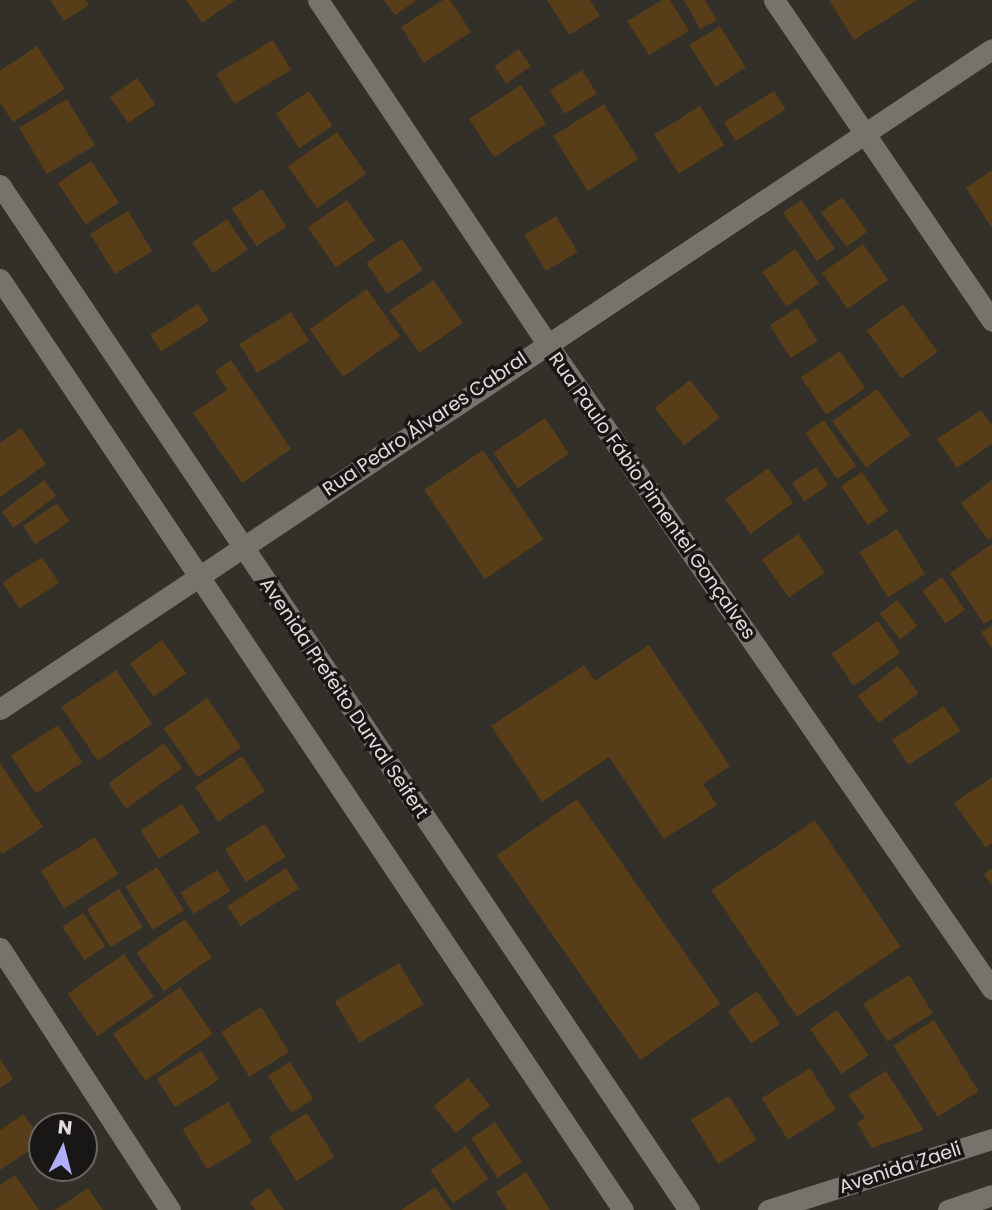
<!DOCTYPE html>
<html>
<head>
<meta charset="utf-8">
<style>
  body { margin:0 }
  #map { position:relative; width:992px; height:1210px; overflow:hidden; background:#332f29; font-family:Poppins,sans-serif }
  div>[style] { position:absolute }
  [style*='--x'] { left:calc(var(--x)*1px); top:calc(var(--y)*1px); width:calc(var(--w)*1px); rotate:calc(var(--a)*1deg) }
  .building>* { inset:0; background:#583e18; transform-origin:0 0 }
  .street>* { height:21px; margin:-10.5px; padding:0 10.5px; transform-origin:10.5px; border-radius:10.5px; background:#77726c }
  .secondary>* { height:21px; margin:-10.5px; padding:0 10.5px; transform-origin:10.5px; border-radius:10.5px; background:#77726c }
  span { translate:-50% -50%; white-space:nowrap; text-align:center; line-height:1.15; -webkit-text-stroke:7px #191715; paint-order:stroke }
  .street-label { font-size:19px; color:#e0ddda }
  .north { position:absolute; left:28px; top:1112px; width:70px; height:70px; box-sizing:border-box; background:#191715; border:2px solid #696664; border-radius:50%; rotate:6deg; font-size:19px; font-weight:700; line-height:28px; text-align:center; color:#e0ddda }
  .north::after { content:''; display:block; margin:auto; width:24px; height:32px; background:#afaefa; clip-path:polygon(50% 0,100% 100%,50% 72%,0 100%) }
</style>
</head>
<body>
<div id="map">
  <div class="building">
    <i style="clip-path:polygon(50px 0,86px 0,89px 5px,64px 21px)"></i>
    <i style="clip-path:polygon(186px 0,235px 0,202px 23px)"></i>
    <i style="clip-path:polygon(384px 0,417px 0,395px 15px)"></i>
    <i style="clip-path:polygon(443px 0,450px 0,471px 32px,424px 63px,401px 27px)"></i>
    <i style="clip-path:polygon(547px 0,590px 0,600px 16px,569px 35px)"></i>
    <i style="clip-path:polygon(662px 0,670px 0,689px 31px,649px 55px,627px 21px)"></i>
    <i style="clip-path:polygon(684px 0,705px 0,717px 20px,700px 29px)"></i>
    <i style="clip-path:polygon(829px 0,917px 0,854px 40px)"></i>
    <i style="left:720px;top:26px;width:49px;height:36px;rotate:58deg"></i>
    <i style="left:273px;top:40px;width:35px;height:66px;rotate:59deg"></i>
    <i style="clip-path:polygon(37px 46px,65px 89px,13px 122px,0 103px,0 71px)"></i>
    <i style="left:519px;top:49px;width:21px;height:30px;rotate:55deg"></i>
    <i style="left:582px;top:70px;width:28px;height:38px;rotate:58deg"></i>
    <i style="left:137px;top:78px;width:32px;height:33px;rotate:55deg"></i>
    <i style="left:521px;top:85px;width:46px;height:62px;rotate:57deg"></i>
    <i style="left:309px;top:91px;width:42px;height:40px;rotate:56deg"></i>
    <i style="left:774px;top:91px;width:22px;height:59px;rotate:58deg"></i>
    <i style="left:67px;top:99px;width:54px;height:56px;rotate:59deg"></i>
    <i style="left:604px;top:104px;width:65px;height:60px;rotate:58deg"></i>
    <i style="left:700px;top:106px;width:46px;height:54px;rotate:58deg"></i>
    <i style="left:337px;top:132px;width:51px;height:60px;rotate:55deg"></i>
    <i style="left:91px;top:161px;width:50px;height:40px;rotate:56deg"></i>
    <i style="clip-path:polygon(992px 170px,992px 228px,966px 188px)"></i>
    <i style="left:262px;top:189px;width:45px;height:36px;rotate:57deg"></i>
    <i style="left:842px;top:197px;width:43px;height:26px;rotate:54deg"></i>
    <i style="left:347px;top:200px;width:49px;height:48px;rotate:55deg"></i>
    <i style="left:801px;top:200px;width:59px;height:22px;rotate:55deg"></i>
    <i style="left:128px;top:211px;width:47px;height:44px;rotate:59deg"></i>
    <i style="left:556px;top:216px;width:42px;height:37px;rotate:59deg"></i>
    <i style="left:227px;top:219px;width:37px;height:42px;rotate:56deg"></i>
    <i style="left:402px;top:239px;width:37px;height:43px;rotate:56deg"></i>
    <i style="left:863px;top:244px;width:44px;height:50px;rotate:55deg"></i>
    <i style="left:795px;top:249px;width:42px;height:40px;rotate:55deg"></i>
    <i style="left:433px;top:280px;width:52px;height:53px;rotate:55deg"></i>
    <i style="left:367px;top:289px;width:58px;height:70px;rotate:55deg"></i>
    <i style="left:198px;top:304px;width:20px;height:57px;rotate:57deg"></i>
    <i style="left:903px;top:304px;width:59px;height:45px;rotate:54deg"></i>
    <i style="left:797px;top:308px;width:39px;height:32px;rotate:58deg"></i>
    <i style="left:291px;top:312px;width:34px;height:61px;rotate:58deg"></i>
    <i style="left:840px;top:351px;width:45px;height:47px;rotate:56deg"></i>
    <i style="clip-path:polygon(231px 360px,291px 449px,242px 483px,193px 413px,227px 390px,215px 371px)"></i>
    <i style="left:690px;top:380px;width:48px;height:45px;rotate:52deg"></i>
    <i style="left:877px;top:389px;width:57px;height:55px;rotate:54deg"></i>
    <i style="clip-path:polygon(981px 410px,992px 426px,992px 444px,957px 468px,937px 439px)"></i>
    <i style="left:545px;top:418px;width:43px;height:62px;rotate:56deg"></i>
    <i style="left:824px;top:420px;width:56px;height:23px;rotate:55deg"></i>
    <i style="clip-path:polygon(21px 428px,46px 464px,0 497px,0 443px)"></i>
    <i style="left:483px;top:450px;width:108px;height:71px;rotate:56deg"></i>
    <i style="left:816px;top:467px;width:22px;height:29px;rotate:56deg"></i>
    <i style="left:768px;top:468px;width:43px;height:53px;rotate:54deg"></i>
    <i style="left:862px;top:472px;width:47px;height:25px;rotate:56deg"></i>
    <i style="left:44px;top:480px;width:20px;height:53px;rotate:53deg"></i>
    <i style="clip-path:polygon(992px 480px,992px 537px,988px 540px,961px 503px)"></i>
    <i style="left:57px;top:503px;width:22px;height:41px;rotate:56deg"></i>
    <i style="left:897px;top:529px;width:53px;height:44px;rotate:58deg"></i>
    <i style="left:798px;top:534px;width:47px;height:44px;rotate:55deg"></i>
    <i style="clip-path:polygon(992px 544px,992px 619px,984px 624px,950px 573px)"></i>
    <i style="left:42px;top:557px;width:31px;height:47px;rotate:57deg"></i>
    <i style="left:942px;top:577px;width:40px;height:24px;rotate:55deg"></i>
    <i style="left:897px;top:600px;width:33px;height:22px;rotate:52deg"></i>
    <i style="left:878px;top:621px;width:39px;height:57px;rotate:55deg"></i>
    <i style="clip-path:polygon(992px 625px,992px 649px,981px 632px)"></i>
    <i style="left:162px;top:640px;width:41px;height:40px;rotate:54deg"></i>
    <i style="clip-path:polygon(649px 645px,730px 766px,703px 784px,717px 805px,664px 839px,609px 757px,542px 802px,491px 726px,584px 665px,595px 681px)"></i>
    <i style="left:898px;top:666px;width:34px;height:50px;rotate:53deg"></i>
    <i style="left:116px;top:670px;width:65px;height:66px;rotate:56deg"></i>
    <i style="left:207px;top:698px;width:60px;height:53px;rotate:55deg"></i>
    <i style="left:944px;top:706px;width:30px;height:62px;rotate:57deg"></i>
    <i style="left:58px;top:725px;width:45px;height:56px;rotate:57deg"></i>
    <i style="left:164px;top:743px;width:31px;height:69px;rotate:54deg"></i>
    <i style="left:242px;top:756px;width:42px;height:56px;rotate:57deg"></i>
    <i style="clip-path:polygon(0 763px,43px 827px,2px 854px,0 851px)"></i>
    <i style="clip-path:polygon(992px 777px,992px 843px,986px 848px,954px 803px)"></i>
    <i style="left:577px;top:799px;width:250px;height:98px;rotate:55deg"></i>
    <i style="left:182px;top:804px;width:34px;height:49px;rotate:58deg"></i>
    <i style="left:815px;top:820px;width:153px;height:125px;rotate:56deg"></i>
    <i style="left:265px;top:824px;width:39px;height:47px;rotate:58deg"></i>
    <i style="left:95px;top:837px;width:44px;height:64px;rotate:58deg"></i>
    <i style="left:157px;top:867px;width:51px;height:37px;rotate:58deg"></i>
    <i style="left:286px;top:868px;width:24px;height:70px;rotate:57deg"></i>
    <i style="clip-path:polygon(992px 868px,992px 886px,984px 874px)"></i>
    <i style="left:217px;top:870px;width:25px;height:43px;rotate:58deg"></i>
    <i style="left:119px;top:889px;width:45px;height:38px;rotate:58deg"></i>
    <i style="left:83px;top:913px;width:40px;height:25px;rotate:56deg"></i>
    <i style="left:185px;top:919px;width:47px;height:59px;rotate:55deg"></i>
    <i style="left:124px;top:954px;width:52px;height:69px;rotate:55deg"></i>
    <i style="left:399px;top:963px;width:48px;height:75px;rotate:59deg"></i>
    <i style="left:909px;top:975px;width:45px;height:54px;rotate:58deg"></i>
    <i style="left:180px;top:987px;width:57px;height:82px;rotate:55deg"></i>
    <i style="left:757px;top:991px;width:40px;height:35px;rotate:55deg"></i>
    <i style="left:261px;top:1007px;width:53px;height:47px;rotate:58deg"></i>
    <i style="left:837px;top:1010px;width:55px;height:33px;rotate:55deg"></i>
    <i style="left:934px;top:1020px;width:84px;height:48px;rotate:58deg"></i>
    <i style="left:201px;top:1051px;width:34px;height:52px;rotate:58deg"></i>
    <i style="clip-path:polygon(0 1059px,13px 1079px,0 1088px)"></i>
    <i style="left:290px;top:1062px;width:44px;height:26px;rotate:58deg"></i>
    <i style="left:810px;top:1068px;width:49px;height:57px;rotate:58deg"></i>
    <i style="clip-path:polygon(886px 1071px,924px 1130px,872px 1148px,857px 1123px,865px 1118px,848px 1095px)"></i>
    <i style="left:468px;top:1078px;width:35px;height:44px;rotate:51deg"></i>
    <i style="left:729px;top:1096px;width:52px;height:45px;rotate:58deg"></i>
    <i style="left:228px;top:1102px;width:47px;height:53px;rotate:59deg"></i>
    <i style="left:307px;top:1113px;width:52px;height:45px;rotate:58deg"></i>
    <i style="clip-path:polygon(24px 1114px,42px 1142px,0 1170px,0 1130px)"></i>
    <i style="left:495px;top:1122px;width:48px;height:29px;rotate:56deg"></i>
    <i style="left:466px;top:1146px;width:40px;height:43px;rotate:56deg"></i>
    <i style="clip-path:polygon(526px 1172px,550px 1210px,507px 1210px,496px 1192px)"></i>
    <i style="clip-path:polygon(15px 1175px,39px 1210px,0 1210px,0 1185px)"></i>
    <i style="clip-path:polygon(435px 1187px,451px 1210px,401px 1210px)"></i>
    <i style="clip-path:polygon(88px 1188px,103px 1210px,55px 1210px)"></i>
    <i style="clip-path:polygon(269px 1188px,284px 1210px,255px 1210px,250px 1202px)"></i>
  </div>
  <div class="street">
    <i style="--x:318;--y:0;--w:411;--a:56.3"></i>
    <i style="--x:546;--y:342;--w:786;--a:55.42"></i>
    <i style="--x:774;--y:0;--w:388;--a:55.8"></i>
    <i style="--x:0;--y:709;--w:1191;--a:-33.64"></i>
    <i style="--x:0;--y:948;--w:312;--a:57"></i>
  </div>
  <div class="secondary">
    <i style="--x:0;--y:185;--w:1235;--a:56.09"></i>
    <i style="--x:0;--y:279;--w:1120;--a:56.21"></i>
    <i style="--x:768;--y:1210;--w:235;--a:-17.6"></i>
    <i style="--x:948;--y:1210;--w:46;--a:-18.8"></i>
  </div>
  <div class="street-label">
    <span style="left:425px;top:424px;rotate:-34deg">Rua Pedro Álvares Cabral</span>
    <span style="left:652px;top:496px;rotate:55deg">Rua Paulo Fábio Pimentel Gonçalves</span>
    <span style="left:344px;top:698px;rotate:56deg">Avenida Prefeito Durval Seifert</span>
    <span style="left:900px;top:1168px;rotate:-18deg">Avenida Zaeli</span>
  </div>
  <div class="north">N</div>
</div>
</body>
</html>
